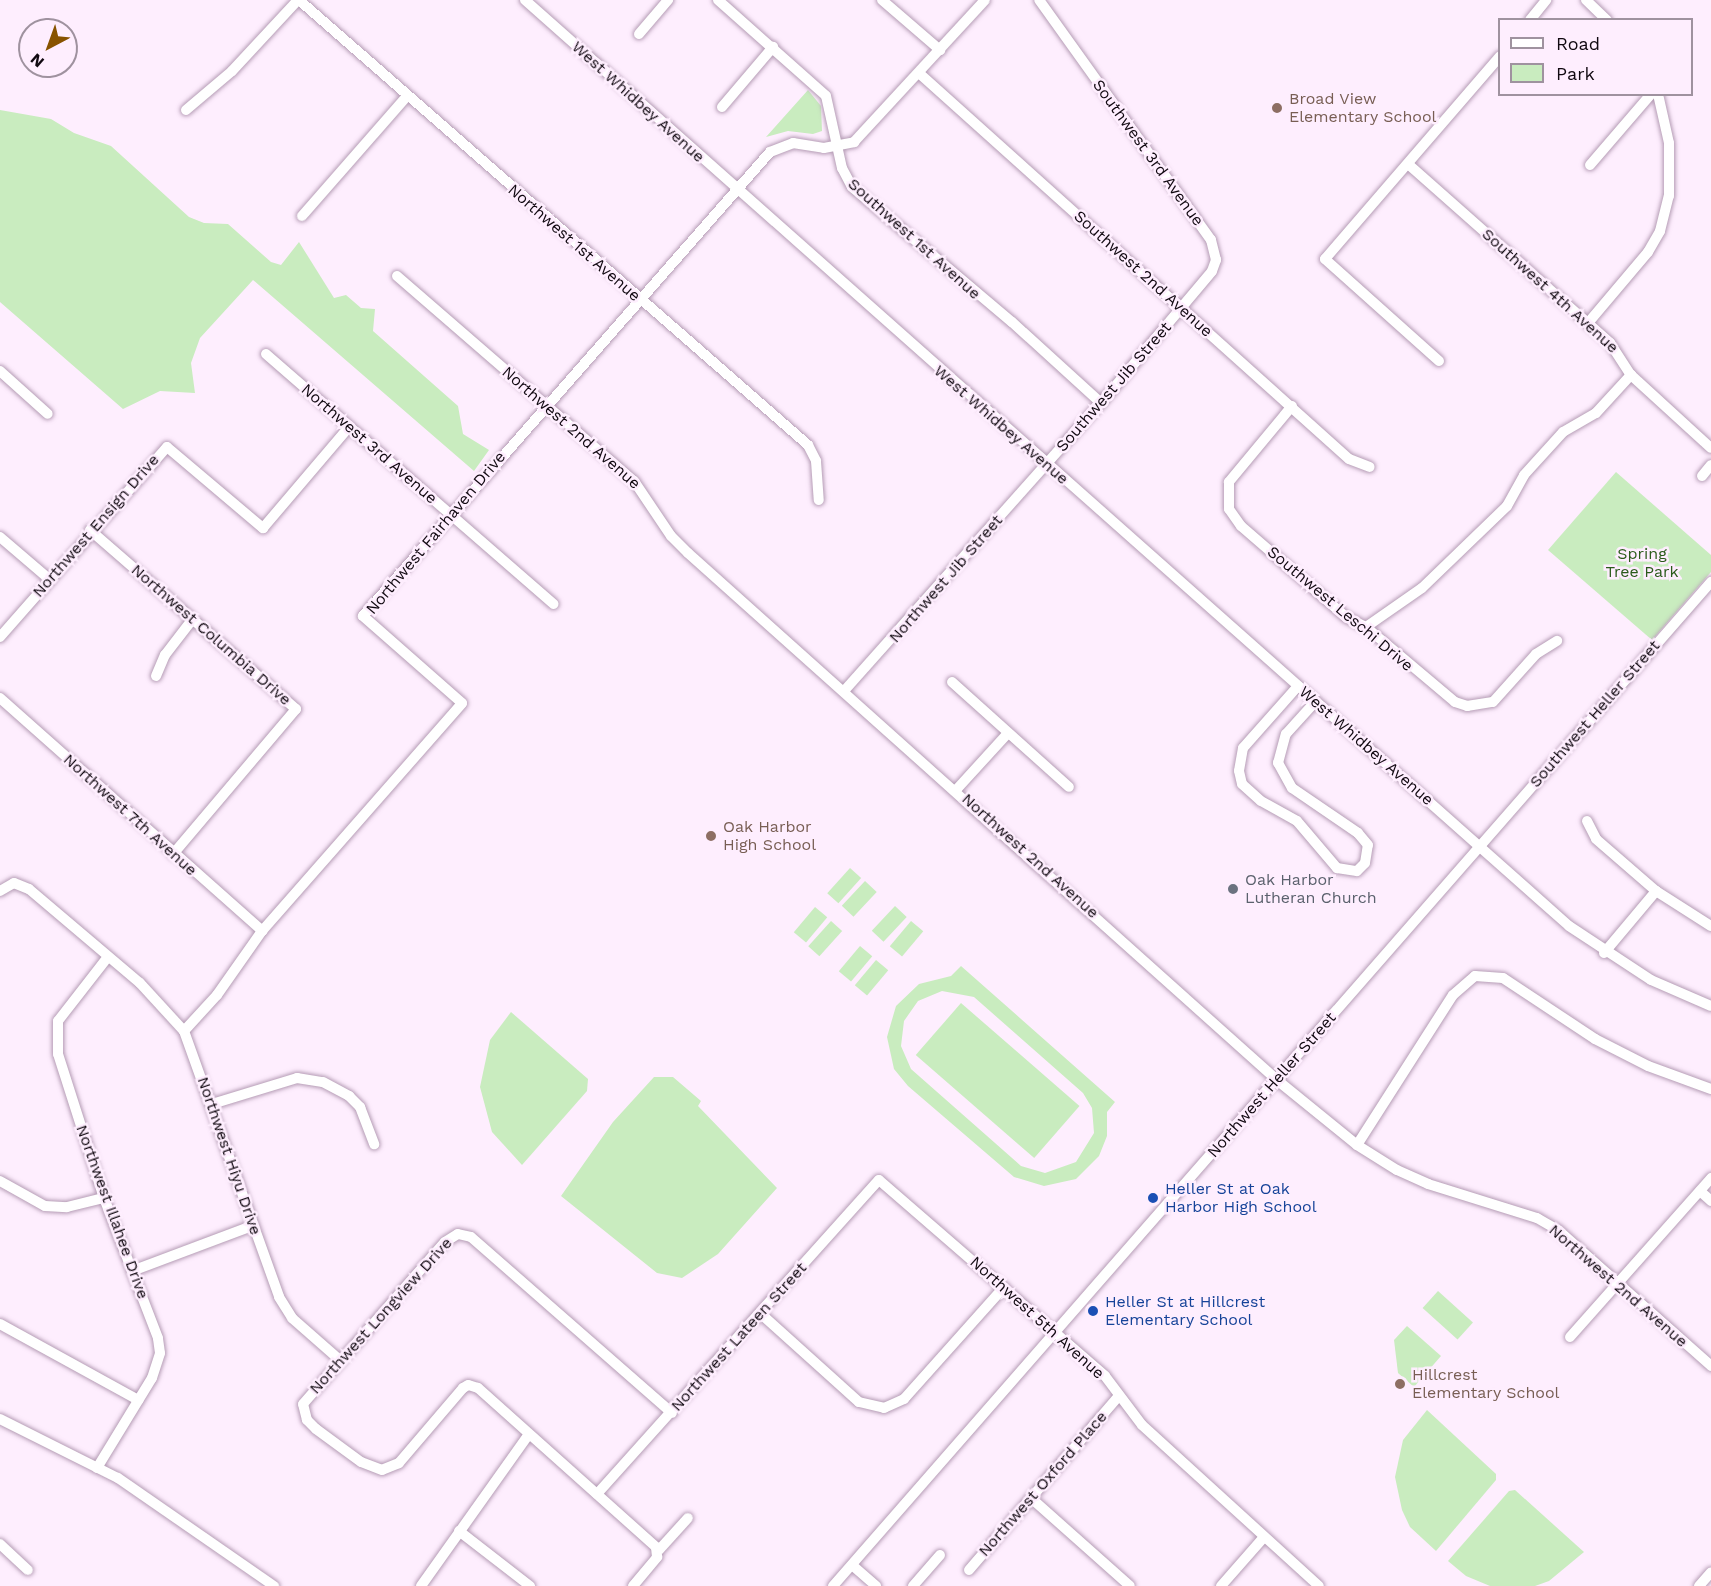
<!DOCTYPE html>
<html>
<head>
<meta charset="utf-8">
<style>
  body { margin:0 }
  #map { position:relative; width:1711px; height:1586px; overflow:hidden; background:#feeefe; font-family:"Work Sans",sans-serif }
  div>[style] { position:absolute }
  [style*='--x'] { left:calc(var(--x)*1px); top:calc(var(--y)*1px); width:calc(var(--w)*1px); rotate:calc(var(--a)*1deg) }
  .green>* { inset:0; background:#c9ecbf; transform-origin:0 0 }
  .roads { filter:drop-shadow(0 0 2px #b59cb5) drop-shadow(0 0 2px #b59cb5) }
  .minor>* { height:10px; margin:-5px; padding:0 5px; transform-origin:5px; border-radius:5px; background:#fff }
  .dots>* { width:16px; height:16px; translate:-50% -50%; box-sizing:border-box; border:3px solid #feeefe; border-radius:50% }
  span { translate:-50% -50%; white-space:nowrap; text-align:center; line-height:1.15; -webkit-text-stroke:5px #feeefe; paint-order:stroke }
  .education-label { font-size:16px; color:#785e54 }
  .left { translate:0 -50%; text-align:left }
  .street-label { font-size:16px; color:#100810 }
  .park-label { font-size:16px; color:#2a5b1a }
  .worship-label { font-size:16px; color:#5b616d }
  .transit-label { font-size:16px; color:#164399 }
  .legend { position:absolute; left:1498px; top:18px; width:195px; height:78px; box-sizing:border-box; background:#feeefe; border:2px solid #9f929f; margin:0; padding:8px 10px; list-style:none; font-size:18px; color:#100810 }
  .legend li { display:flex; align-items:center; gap:12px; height:30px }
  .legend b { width:30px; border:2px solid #9f929f }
  .north { position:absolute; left:18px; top:18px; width:60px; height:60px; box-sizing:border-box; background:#feeefe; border:2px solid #9f929f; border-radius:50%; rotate:221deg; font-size:16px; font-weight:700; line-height:24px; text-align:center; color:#100810 }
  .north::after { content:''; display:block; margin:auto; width:21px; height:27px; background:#885300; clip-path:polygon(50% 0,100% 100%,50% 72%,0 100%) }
</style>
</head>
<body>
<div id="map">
  <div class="green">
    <i style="clip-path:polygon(808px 90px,821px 106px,822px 131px,813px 134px,788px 131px,766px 137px)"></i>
    <i style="clip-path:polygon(0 110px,51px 119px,74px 133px,111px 146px,189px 217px,204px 223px,228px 224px,271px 262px,281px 265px,299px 242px,334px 298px,346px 295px,361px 308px,375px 309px,373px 331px,458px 406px,463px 434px,489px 450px,474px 471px,253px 280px,200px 338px,191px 363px,195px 393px,160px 391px,123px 409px,0 302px)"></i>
    <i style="clip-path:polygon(1616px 472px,1711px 555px,1711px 572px,1652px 640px,1548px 550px)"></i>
    <i style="left:850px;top:868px;width:15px;height:34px;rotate:42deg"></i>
    <i style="left:865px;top:881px;width:16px;height:34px;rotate:43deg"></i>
    <i style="left:895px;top:906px;width:16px;height:34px;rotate:43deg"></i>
    <i style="left:815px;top:907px;width:16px;height:33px;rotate:40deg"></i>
    <i style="left:831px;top:921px;width:15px;height:34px;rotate:42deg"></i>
    <i style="left:911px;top:921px;width:16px;height:33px;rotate:40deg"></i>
    <i style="left:860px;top:946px;width:16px;height:33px;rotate:40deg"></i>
    <i style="left:876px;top:960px;width:16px;height:33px;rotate:40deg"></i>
    <i style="clip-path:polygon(evenodd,961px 966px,1115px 1102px,1107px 1112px,1107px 1136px,1099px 1156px,1076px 1179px,1044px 1186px,1014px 1177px,908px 1086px,894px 1069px,887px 1037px,896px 1006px,919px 984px,951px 976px,961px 966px,942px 991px,974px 997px,1083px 1093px,1092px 1108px,1094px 1133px,1076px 1162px,1045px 1173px,1021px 1166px,911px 1069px,901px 1046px,904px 1021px,918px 1001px,942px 991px)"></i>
    <i style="left:961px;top:1003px;width:157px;height:69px;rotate:41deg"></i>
    <i style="clip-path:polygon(511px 1012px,588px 1079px,587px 1091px,522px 1165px,492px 1132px,480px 1087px,490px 1040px)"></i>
    <i style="clip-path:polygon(654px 1077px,673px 1077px,701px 1101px,698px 1106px,777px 1188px,718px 1254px,682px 1278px,657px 1273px,561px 1196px,613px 1122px)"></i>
    <i style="left:1438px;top:1291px;width:47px;height:23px;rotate:42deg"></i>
    <i style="clip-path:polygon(1407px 1326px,1441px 1356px,1414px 1387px,1398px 1373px,1394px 1340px)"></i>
    <i style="clip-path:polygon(1427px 1410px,1496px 1474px,1496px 1480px,1436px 1551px,1410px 1527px,1402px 1510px,1395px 1477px,1403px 1440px)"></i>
    <i style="clip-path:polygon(1515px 1490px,1584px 1552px,1549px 1581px,1535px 1586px,1490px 1586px,1466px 1576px,1448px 1561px,1509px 1491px)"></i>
  </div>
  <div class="roads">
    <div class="minor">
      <i style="--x:299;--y:0;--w:676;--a:41.16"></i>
      <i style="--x:808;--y:445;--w:18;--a:63"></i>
      <i style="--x:816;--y:461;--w:39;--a:86"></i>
      <i style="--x:525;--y:0;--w:1395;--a:41.57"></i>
      <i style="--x:1569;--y:926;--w:98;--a:33.4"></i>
      <i style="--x:1651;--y:980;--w:65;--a:23.4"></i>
      <i style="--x:718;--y:0;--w:144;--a:41.6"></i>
      <i style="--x:826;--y:96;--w:74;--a:77.5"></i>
      <i style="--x:842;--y:168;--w:21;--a:62"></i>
      <i style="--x:852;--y:187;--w:209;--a:40.2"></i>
      <i style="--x:1012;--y:322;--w:120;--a:42.3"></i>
      <i style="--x:882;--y:0;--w:77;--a:40.8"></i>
      <i style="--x:1586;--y:0;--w:29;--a:44"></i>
      <i style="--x:1530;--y:20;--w:26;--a:-51"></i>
      <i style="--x:639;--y:34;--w:45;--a:-49.5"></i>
      <i style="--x:920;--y:74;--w:576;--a:41.91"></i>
      <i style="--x:1349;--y:459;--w:22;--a:21"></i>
      <i style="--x:722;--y:107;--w:79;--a:-49.6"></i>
      <i style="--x:186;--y:110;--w:60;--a:-40.3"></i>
      <i style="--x:232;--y:71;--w:97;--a:-47.1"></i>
      <i style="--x:1408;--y:164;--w:270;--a:41.5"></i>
      <i style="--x:1610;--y:343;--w:38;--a:57"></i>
      <i style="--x:1631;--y:375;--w:108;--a:42.4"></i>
      <i style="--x:1590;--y:165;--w:94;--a:-49.3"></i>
      <i style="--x:302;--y:216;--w:159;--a:-48.8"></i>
      <i style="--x:397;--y:276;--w:313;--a:40.9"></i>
      <i style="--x:634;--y:481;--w:66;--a:56.1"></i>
      <i style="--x:671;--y:536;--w:24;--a:45"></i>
      <i style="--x:688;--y:553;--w:790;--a:41.82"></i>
      <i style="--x:1277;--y:1080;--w:103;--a:39.1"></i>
      <i style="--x:1357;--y:1145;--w:47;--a:32"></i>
      <i style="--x:1397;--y:1170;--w:34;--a:24"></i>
      <i style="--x:1428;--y:1184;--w:114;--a:17.3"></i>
      <i style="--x:1537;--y:1218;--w:24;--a:30"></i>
      <i style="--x:1558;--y:1230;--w:205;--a:41.6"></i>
      <i style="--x:1588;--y:323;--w:93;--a:-49.8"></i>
      <i style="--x:1648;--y:252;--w:24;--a:-60"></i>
      <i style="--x:1660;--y:231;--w:36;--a:-76"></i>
      <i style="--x:1669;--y:196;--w:53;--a:-90"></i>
      <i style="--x:1669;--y:143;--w:50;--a:-102.7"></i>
      <i style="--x:266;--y:354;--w:381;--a:41"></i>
      <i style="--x:1439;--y:361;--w:153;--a:-138.2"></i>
      <i style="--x:1325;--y:259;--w:268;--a:-49.2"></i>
      <i style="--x:0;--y:371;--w:64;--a:41.9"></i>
      <i style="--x:1292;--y:406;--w:99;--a:129.7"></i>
      <i style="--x:1229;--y:482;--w:27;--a:90"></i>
      <i style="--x:1229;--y:509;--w:21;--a:55"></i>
      <i style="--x:1241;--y:526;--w:139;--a:40.9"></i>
      <i style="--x:1346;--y:617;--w:22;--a:27"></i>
      <i style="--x:1366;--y:627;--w:116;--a:40.1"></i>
      <i style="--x:1455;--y:702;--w:13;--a:18"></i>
      <i style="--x:1467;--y:706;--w:26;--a:-9"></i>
      <i style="--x:1493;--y:702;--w:64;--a:-48.1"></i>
      <i style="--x:1536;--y:654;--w:25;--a:-32"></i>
      <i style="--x:1702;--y:476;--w:14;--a:-51"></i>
      <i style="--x:90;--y:530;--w:273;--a:41"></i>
      <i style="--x:296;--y:709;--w:190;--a:130.3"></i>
      <i style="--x:0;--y:537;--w:65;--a:40.6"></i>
      <i style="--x:1366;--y:627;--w:68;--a:-34.9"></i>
      <i style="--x:1422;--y:588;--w:118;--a:-44"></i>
      <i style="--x:1507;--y:506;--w:35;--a:-61"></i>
      <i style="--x:1524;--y:475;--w:58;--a:-47.8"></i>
      <i style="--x:1563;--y:432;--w:38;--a:-30"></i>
      <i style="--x:1596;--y:413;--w:52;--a:-47.4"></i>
      <i style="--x:0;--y:637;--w:253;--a:-48.7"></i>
      <i style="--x:167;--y:447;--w:126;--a:40.2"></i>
      <i style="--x:263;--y:528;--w:131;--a:-49.6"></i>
      <i style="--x:156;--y:676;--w:23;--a:-67"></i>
      <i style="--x:165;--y:655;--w:44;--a:-52.4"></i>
      <i style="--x:952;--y:682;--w:157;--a:41.9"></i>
      <i style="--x:1298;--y:686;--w:83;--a:131.6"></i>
      <i style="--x:1243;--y:748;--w:23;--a:100"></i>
      <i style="--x:1239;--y:771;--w:13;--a:77"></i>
      <i style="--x:1242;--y:784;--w:25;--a:42"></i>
      <i style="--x:1261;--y:801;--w:41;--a:29.1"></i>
      <i style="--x:1297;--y:821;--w:62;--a:49.6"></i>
      <i style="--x:1337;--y:868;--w:20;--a:9"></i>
      <i style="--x:1357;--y:871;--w:11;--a:-45"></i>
      <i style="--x:1365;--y:863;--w:18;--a:-81"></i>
      <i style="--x:1368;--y:845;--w:16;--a:-130"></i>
      <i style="--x:1358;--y:833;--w:80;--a:-145.7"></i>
      <i style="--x:1292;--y:788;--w:29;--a:-119"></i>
      <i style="--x:1278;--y:763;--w:30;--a:-75"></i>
      <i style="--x:1286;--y:734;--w:43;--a:-47.8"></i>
      <i style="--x:844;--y:691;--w:386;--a:-48.3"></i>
      <i style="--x:1101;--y:403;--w:172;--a:-49.9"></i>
      <i style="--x:1212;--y:271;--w:12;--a:-70"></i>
      <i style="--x:1216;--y:260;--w:21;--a:-104"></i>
      <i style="--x:1211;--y:240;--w:295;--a:-125.6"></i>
      <i style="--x:0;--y:698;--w:351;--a:41.6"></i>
      <i style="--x:956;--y:790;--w:77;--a:-47.6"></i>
      <i style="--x:1587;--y:821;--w:20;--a:63"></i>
      <i style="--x:1596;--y:839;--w:79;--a:40.9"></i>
      <i style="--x:1656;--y:891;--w:65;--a:32.5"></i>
      <i style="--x:0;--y:891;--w:16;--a:-30"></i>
      <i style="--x:14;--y:883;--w:16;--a:22"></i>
      <i style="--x:29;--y:889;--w:145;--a:40.3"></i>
      <i style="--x:140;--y:983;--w:65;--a:47.5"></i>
      <i style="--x:184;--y:1031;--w:282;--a:70.3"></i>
      <i style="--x:279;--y:1297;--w:25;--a:58"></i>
      <i style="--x:292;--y:1318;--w:65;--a:41.3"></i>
      <i style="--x:1604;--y:953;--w:81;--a:-50"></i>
      <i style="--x:184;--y:1031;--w:49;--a:-47.5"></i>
      <i style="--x:217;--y:995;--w:78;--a:-54.9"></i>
      <i style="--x:262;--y:931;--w:303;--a:-48.7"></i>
      <i style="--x:462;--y:703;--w:132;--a:-138.7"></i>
      <i style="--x:363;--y:616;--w:617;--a:-48.74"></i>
      <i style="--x:770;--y:152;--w:25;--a:-21"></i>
      <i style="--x:793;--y:143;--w:31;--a:9"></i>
      <i style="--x:824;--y:148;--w:31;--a:-11"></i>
      <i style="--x:854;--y:142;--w:193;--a:-47.3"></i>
      <i style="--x:212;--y:1104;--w:89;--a:-17"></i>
      <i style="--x:297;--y:1078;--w:26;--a:9"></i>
      <i style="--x:323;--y:1082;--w:30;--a:28"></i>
      <i style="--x:349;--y:1096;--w:16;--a:45"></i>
      <i style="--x:360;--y:1107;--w:40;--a:69"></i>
      <i style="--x:1357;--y:1145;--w:178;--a:-57.4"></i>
      <i style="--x:1453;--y:995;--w:29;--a:-41"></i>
      <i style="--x:1475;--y:976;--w:28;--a:4"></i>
      <i style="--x:1503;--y:978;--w:110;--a:33.5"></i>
      <i style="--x:1595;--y:1039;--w:59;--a:27"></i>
      <i style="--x:1648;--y:1066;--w:67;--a:20.1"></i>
      <i style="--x:0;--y:1181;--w:51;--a:29.1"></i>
      <i style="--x:45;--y:1206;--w:22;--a:3"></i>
      <i style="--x:67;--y:1207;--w:38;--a:-14"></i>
      <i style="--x:1700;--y:1191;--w:15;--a:42"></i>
      <i style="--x:132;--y:1271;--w:128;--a:-20.6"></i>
      <i style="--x:760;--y:1313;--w:133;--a:42"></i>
      <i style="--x:859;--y:1402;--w:26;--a:13"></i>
      <i style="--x:884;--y:1408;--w:22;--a:-24"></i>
      <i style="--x:904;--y:1399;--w:150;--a:-48.2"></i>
      <i style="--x:0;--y:1324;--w:158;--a:28.8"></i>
      <i style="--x:1570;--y:1337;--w:213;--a:-48.4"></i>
      <i style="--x:0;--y:1419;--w:132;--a:26.6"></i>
      <i style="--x:118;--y:1478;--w:190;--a:34.7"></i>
      <i style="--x:97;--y:1468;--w:105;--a:-58.6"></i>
      <i style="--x:152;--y:1378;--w:26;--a:-72"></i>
      <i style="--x:160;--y:1353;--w:15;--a:-98"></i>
      <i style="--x:158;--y:1338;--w:150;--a:-111.1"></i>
      <i style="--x:104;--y:1198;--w:151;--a:-107.7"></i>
      <i style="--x:58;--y:1054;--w:33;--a:-90"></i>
      <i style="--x:58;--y:1021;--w:80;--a:-52.1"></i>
      <i style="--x:597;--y:1494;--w:422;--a:-48.1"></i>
      <i style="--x:879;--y:1180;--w:299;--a:40.9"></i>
      <i style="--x:1105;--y:1376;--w:61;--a:52.9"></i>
      <i style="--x:1142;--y:1425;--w:239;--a:42.3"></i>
      <i style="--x:1031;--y:1498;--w:132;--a:41.6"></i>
      <i style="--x:459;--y:1531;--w:90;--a:37.8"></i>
      <i style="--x:0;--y:1544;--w:38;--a:43"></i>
      <i style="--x:659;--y:1550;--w:43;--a:-47.8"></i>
      <i style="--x:852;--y:1565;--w:32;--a:41"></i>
      <i style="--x:969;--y:1570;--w:228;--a:-49.3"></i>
      <i style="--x:421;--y:1586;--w:186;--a:-54.6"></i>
      <i style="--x:633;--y:1586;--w:38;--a:-50"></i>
      <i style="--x:657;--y:1557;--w:10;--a:-96"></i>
      <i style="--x:656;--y:1547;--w:239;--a:-138.2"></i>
      <i style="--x:478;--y:1388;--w:10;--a:-163"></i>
      <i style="--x:468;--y:1385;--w:6;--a:149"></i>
      <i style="--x:463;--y:1388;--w:99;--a:130.5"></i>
      <i style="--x:399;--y:1463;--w:18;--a:158"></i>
      <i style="--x:382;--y:1470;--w:22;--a:-159"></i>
      <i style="--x:361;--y:1462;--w:56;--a:-143.7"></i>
      <i style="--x:316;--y:1429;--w:13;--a:-135"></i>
      <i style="--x:307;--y:1420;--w:16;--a:-104"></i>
      <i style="--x:303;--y:1404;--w:215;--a:-48.8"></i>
      <i style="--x:445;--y:1242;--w:15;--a:-32"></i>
      <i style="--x:458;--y:1234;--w:13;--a:13"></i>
      <i style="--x:471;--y:1237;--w:267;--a:41.2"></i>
      <i style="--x:833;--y:1586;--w:1334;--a:-48.83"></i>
      <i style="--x:913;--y:1586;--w:41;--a:-48.9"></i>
      <i style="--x:1221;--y:1586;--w:65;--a:-48.7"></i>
      <i style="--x:1699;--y:1586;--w:18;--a:-49"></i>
    </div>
  </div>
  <div class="dots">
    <i style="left:1277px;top:108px;background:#8d6e63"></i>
    <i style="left:711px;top:836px;background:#8d6e63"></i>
    <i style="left:1233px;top:889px;background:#6b7280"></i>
    <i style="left:1153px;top:1198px;background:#1a4fb4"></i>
    <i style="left:1093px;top:1311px;background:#1a4fb4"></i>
    <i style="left:1400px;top:1384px;background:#8d6e63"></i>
  </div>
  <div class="education-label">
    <span class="left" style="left:1289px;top:108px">Broad View<br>Elementary School</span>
    <span class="left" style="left:723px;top:836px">Oak Harbor<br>High School</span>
    <span class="left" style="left:1412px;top:1384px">Hillcrest<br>Elementary School</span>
  </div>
  <div class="street-label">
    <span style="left:638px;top:102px;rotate:42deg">West Whidbey Avenue</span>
    <span style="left:1148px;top:153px;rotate:54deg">Southwest 3rd Avenue</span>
    <span style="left:914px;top:239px;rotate:42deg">Southwest 1st Avenue</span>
    <span style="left:574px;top:243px;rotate:41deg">Northwest 1st Avenue</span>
    <span style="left:1143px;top:274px;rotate:42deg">Southwest 2nd Avenue</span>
    <span style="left:1550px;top:291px;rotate:42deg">Southwest 4th Avenue</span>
    <span style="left:1114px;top:387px;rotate:-49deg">Southwest Jib Street</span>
    <span style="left:1001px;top:425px;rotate:41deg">West Whidbey Avenue</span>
    <span style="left:571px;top:428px;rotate:41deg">Northwest 2nd Avenue</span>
    <span style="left:369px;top:444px;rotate:41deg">Northwest 3rd Avenue</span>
    <span style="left:96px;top:526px;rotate:-49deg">Northwest Ensign Drive</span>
    <span style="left:436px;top:533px;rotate:-50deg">Northwest Fairhaven Drive</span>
    <span style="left:946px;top:579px;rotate:-49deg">Northwest Jib Street</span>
    <span style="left:1340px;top:609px;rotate:40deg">Southwest Leschi Drive</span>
    <span style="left:211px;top:635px;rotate:41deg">Northwest Columbia Drive</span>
    <span style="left:1595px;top:714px;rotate:-49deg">Southwest Heller Street</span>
    <span style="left:1366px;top:746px;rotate:41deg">West Whidbey Avenue</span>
    <span style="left:130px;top:815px;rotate:42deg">Northwest 7th Avenue</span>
    <span style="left:1030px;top:856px;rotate:42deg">Northwest 2nd Avenue</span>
    <span style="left:1272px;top:1085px;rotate:-49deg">Northwest Heller Street</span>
    <span style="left:229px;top:1156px;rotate:71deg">Northwest Hiyu Drive</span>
    <span style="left:112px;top:1212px;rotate:70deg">Northwest Illahee Drive</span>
    <span style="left:1618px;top:1286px;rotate:41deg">Northwest 2nd Avenue</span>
    <span style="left:381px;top:1316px;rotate:-48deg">Northwest Longview Drive</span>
    <span style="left:1037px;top:1318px;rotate:42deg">Northwest 5th Avenue</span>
    <span style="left:739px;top:1337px;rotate:-48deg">Northwest Lateen Street</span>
    <span style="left:1043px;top:1484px;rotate:-49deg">Northwest Oxford Place</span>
  </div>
  <div class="park-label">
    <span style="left:1642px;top:563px">Spring<br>Tree Park</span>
  </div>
  <div class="worship-label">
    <span class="left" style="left:1245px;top:889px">Oak Harbor<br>Lutheran Church</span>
  </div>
  <div class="transit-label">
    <span class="left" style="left:1165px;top:1198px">Heller St at Oak<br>Harbor High School</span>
    <span class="left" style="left:1105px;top:1311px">Heller St at Hillcrest<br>Elementary School</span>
  </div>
  <ul class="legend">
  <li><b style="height:8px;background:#fff"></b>Road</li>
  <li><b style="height:16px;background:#c9ecbf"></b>Park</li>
  </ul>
  <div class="north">N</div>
</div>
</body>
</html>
